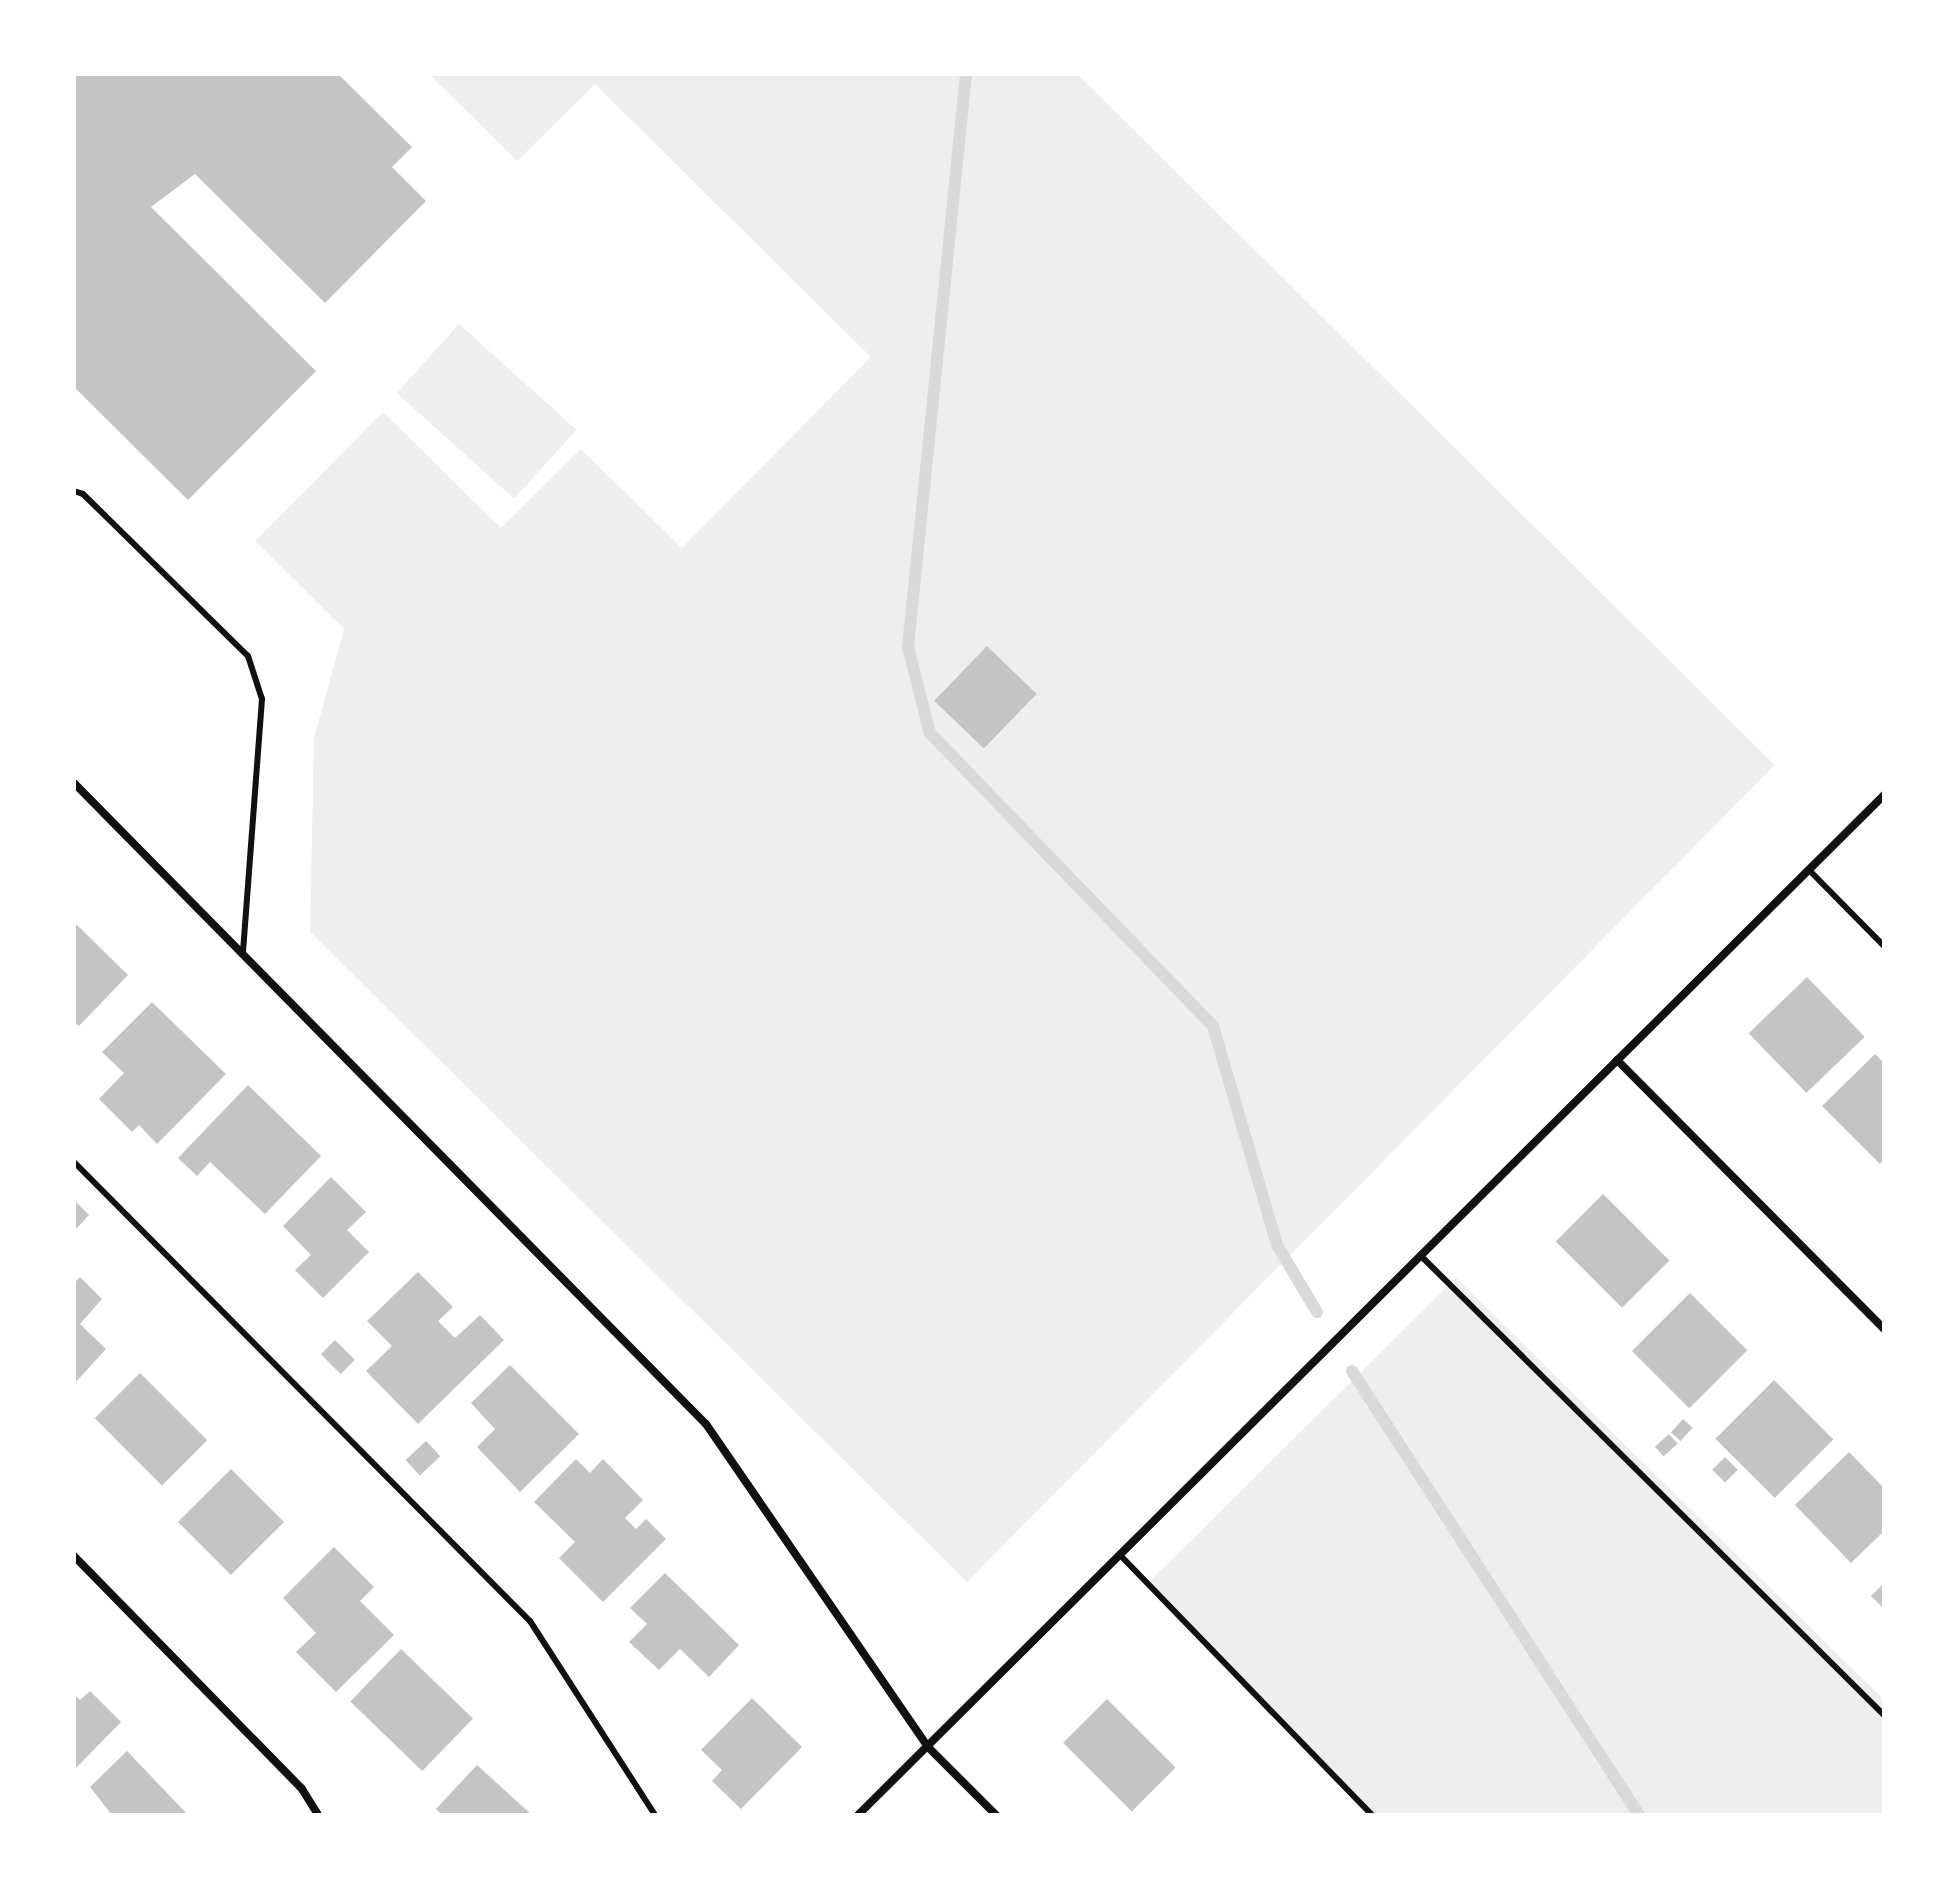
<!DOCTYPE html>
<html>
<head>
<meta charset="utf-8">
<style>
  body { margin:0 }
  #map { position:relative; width:1958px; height:1889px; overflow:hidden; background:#fff; font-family:"IBM Plex Sans",sans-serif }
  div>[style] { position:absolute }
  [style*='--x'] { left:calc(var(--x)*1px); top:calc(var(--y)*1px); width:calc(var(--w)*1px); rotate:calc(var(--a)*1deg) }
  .green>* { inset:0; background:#eee; transform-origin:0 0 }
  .stream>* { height:12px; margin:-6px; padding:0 6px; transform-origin:6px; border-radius:6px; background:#d9d9d9 }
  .building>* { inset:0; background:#c4c4c4; transform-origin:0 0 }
  .service>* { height:6px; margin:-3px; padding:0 3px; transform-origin:3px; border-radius:3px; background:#111 }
  .minor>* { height:8px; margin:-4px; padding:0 4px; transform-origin:4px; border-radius:4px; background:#111 }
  span { translate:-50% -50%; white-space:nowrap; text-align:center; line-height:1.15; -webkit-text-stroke:8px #fff; paint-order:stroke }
  .frame { position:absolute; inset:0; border:76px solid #fff; pointer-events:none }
</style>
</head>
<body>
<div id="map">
  <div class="green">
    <i style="clip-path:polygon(429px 74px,1077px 74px,1775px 765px,967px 1582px,310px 932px,314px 738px,344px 629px,255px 541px,383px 412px,501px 528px,581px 449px,682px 548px,871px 357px,595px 84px,517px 161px)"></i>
    <i style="left:459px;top:324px;width:158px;height:93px;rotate:42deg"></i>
    <i style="clip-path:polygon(1456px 1278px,1884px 1700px,1884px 1815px,1372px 1815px,1146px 1585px)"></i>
  </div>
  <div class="stream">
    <i style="--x:966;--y:74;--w:576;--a:95.78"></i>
    <i style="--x:908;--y:647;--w:89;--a:75.7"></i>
    <i style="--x:930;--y:733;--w:407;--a:46"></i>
    <i style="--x:1213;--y:1026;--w:228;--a:73.7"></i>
    <i style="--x:1277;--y:1245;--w:78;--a:59.2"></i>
    <i style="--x:1352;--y:1371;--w:529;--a:57.12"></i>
  </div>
  <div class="building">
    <i style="clip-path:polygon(74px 74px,338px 74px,412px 147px,392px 167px,426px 201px,325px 303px,195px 174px,151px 207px,316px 371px,188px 500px,74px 387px)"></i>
    <i style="left:987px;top:646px;width:69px;height:76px;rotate:44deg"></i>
    <i style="clip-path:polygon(74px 922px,128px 975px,79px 1026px,74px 1022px)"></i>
    <i style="left:1807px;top:977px;width:83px;height:81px;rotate:46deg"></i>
    <i style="clip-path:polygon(152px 1002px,226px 1074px,157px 1144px,139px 1125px,132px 1132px,99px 1099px,124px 1073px,102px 1052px)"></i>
    <i style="clip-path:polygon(1875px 1054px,1884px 1063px,1884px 1160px,1880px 1164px,1822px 1106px)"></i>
    <i style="clip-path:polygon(248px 1085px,321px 1156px,265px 1214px,210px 1162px,197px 1176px,178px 1158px)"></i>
    <i style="clip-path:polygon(331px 1177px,366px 1212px,347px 1230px,369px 1252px,323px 1298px,295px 1270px,311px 1255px,283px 1226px)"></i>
    <i style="left:1603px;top:1194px;width:94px;height:67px;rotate:45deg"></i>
    <i style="clip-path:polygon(74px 1200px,89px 1215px,74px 1231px)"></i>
    <i style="clip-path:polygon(418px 1272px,453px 1307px,438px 1321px,455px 1338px,480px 1315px,504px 1340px,418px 1424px,366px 1371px,392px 1346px,367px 1321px)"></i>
    <i style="clip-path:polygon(80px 1277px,102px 1299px,80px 1324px,106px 1349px,74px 1384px,74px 1283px)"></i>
    <i style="left:1690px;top:1293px;width:81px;height:82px;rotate:45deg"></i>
    <i style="left:335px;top:1340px;width:28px;height:20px;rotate:45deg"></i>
    <i style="clip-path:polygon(510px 1365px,579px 1434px,520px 1492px,477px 1447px,495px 1429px,471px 1403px)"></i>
    <i style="left:140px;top:1373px;width:95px;height:64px;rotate:45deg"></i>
    <i style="left:1774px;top:1380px;width:84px;height:83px;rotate:45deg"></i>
    <i style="left:1683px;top:1419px;width:13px;height:18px;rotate:42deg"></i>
    <i style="left:1669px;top:1434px;width:13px;height:19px;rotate:48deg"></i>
    <i style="left:426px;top:1441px;width:21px;height:28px;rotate:47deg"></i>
    <i style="clip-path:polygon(1849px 1452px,1884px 1488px,1884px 1531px,1851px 1563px,1795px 1505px)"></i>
    <i style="left:1725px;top:1457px;width:18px;height:18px;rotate:45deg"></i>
    <i style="clip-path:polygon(576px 1459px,590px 1473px,603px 1459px,643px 1500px,625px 1518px,636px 1529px,646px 1519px,666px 1539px,603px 1602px,559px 1558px,575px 1542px,534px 1502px)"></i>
    <i style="left:231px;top:1469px;width:75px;height:75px;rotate:45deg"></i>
    <i style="clip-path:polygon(334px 1547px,374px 1587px,360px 1601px,394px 1635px,336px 1692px,296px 1652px,316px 1633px,283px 1598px)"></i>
    <i style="clip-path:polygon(665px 1573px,739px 1645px,709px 1677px,680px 1649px,659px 1670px,629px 1642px,647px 1624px,630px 1608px)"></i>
    <i style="clip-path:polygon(1884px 1583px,1884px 1609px,1871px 1596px)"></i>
    <i style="left:401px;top:1649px;width:100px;height:73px;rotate:44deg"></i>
    <i style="clip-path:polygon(90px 1691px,121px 1722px,74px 1770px,74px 1694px,80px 1700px)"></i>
    <i style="clip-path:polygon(752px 1698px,802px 1747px,741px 1809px,712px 1781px,722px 1770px,701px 1750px)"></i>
    <i style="left:1107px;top:1699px;width:97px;height:62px;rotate:45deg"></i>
    <i style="clip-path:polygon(127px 1751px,188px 1815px,112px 1815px,90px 1787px)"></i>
    <i style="clip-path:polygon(477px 1765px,532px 1815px,442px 1815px,436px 1809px)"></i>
  </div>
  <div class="service">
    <i style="--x:74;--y:491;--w:9;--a:18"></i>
    <i style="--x:83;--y:494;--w:231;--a:44.5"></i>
    <i style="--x:248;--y:656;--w:45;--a:72"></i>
    <i style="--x:262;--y:699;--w:256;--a:94.3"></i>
    <i style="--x:1809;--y:870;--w:107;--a:45.4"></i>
    <i style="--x:74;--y:1162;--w:647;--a:45.19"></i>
    <i style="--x:530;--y:1621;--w:231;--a:57.2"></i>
    <i style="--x:1421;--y:1256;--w:652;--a:44.75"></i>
    <i style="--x:1120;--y:1555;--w:362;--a:45.9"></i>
  </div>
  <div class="minor">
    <i style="--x:74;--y:783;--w:900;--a:45.41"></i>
    <i style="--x:706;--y:1424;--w:391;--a:55.5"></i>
    <i style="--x:927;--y:1746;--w:98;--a:45"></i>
    <i style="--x:1617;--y:1060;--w:379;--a:45.2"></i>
    <i style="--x:74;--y:1556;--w:326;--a:45.6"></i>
    <i style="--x:302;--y:1789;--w:31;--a:58"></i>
    <i style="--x:858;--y:1815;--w:1447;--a:-44.83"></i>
  </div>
  <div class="frame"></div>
</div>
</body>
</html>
